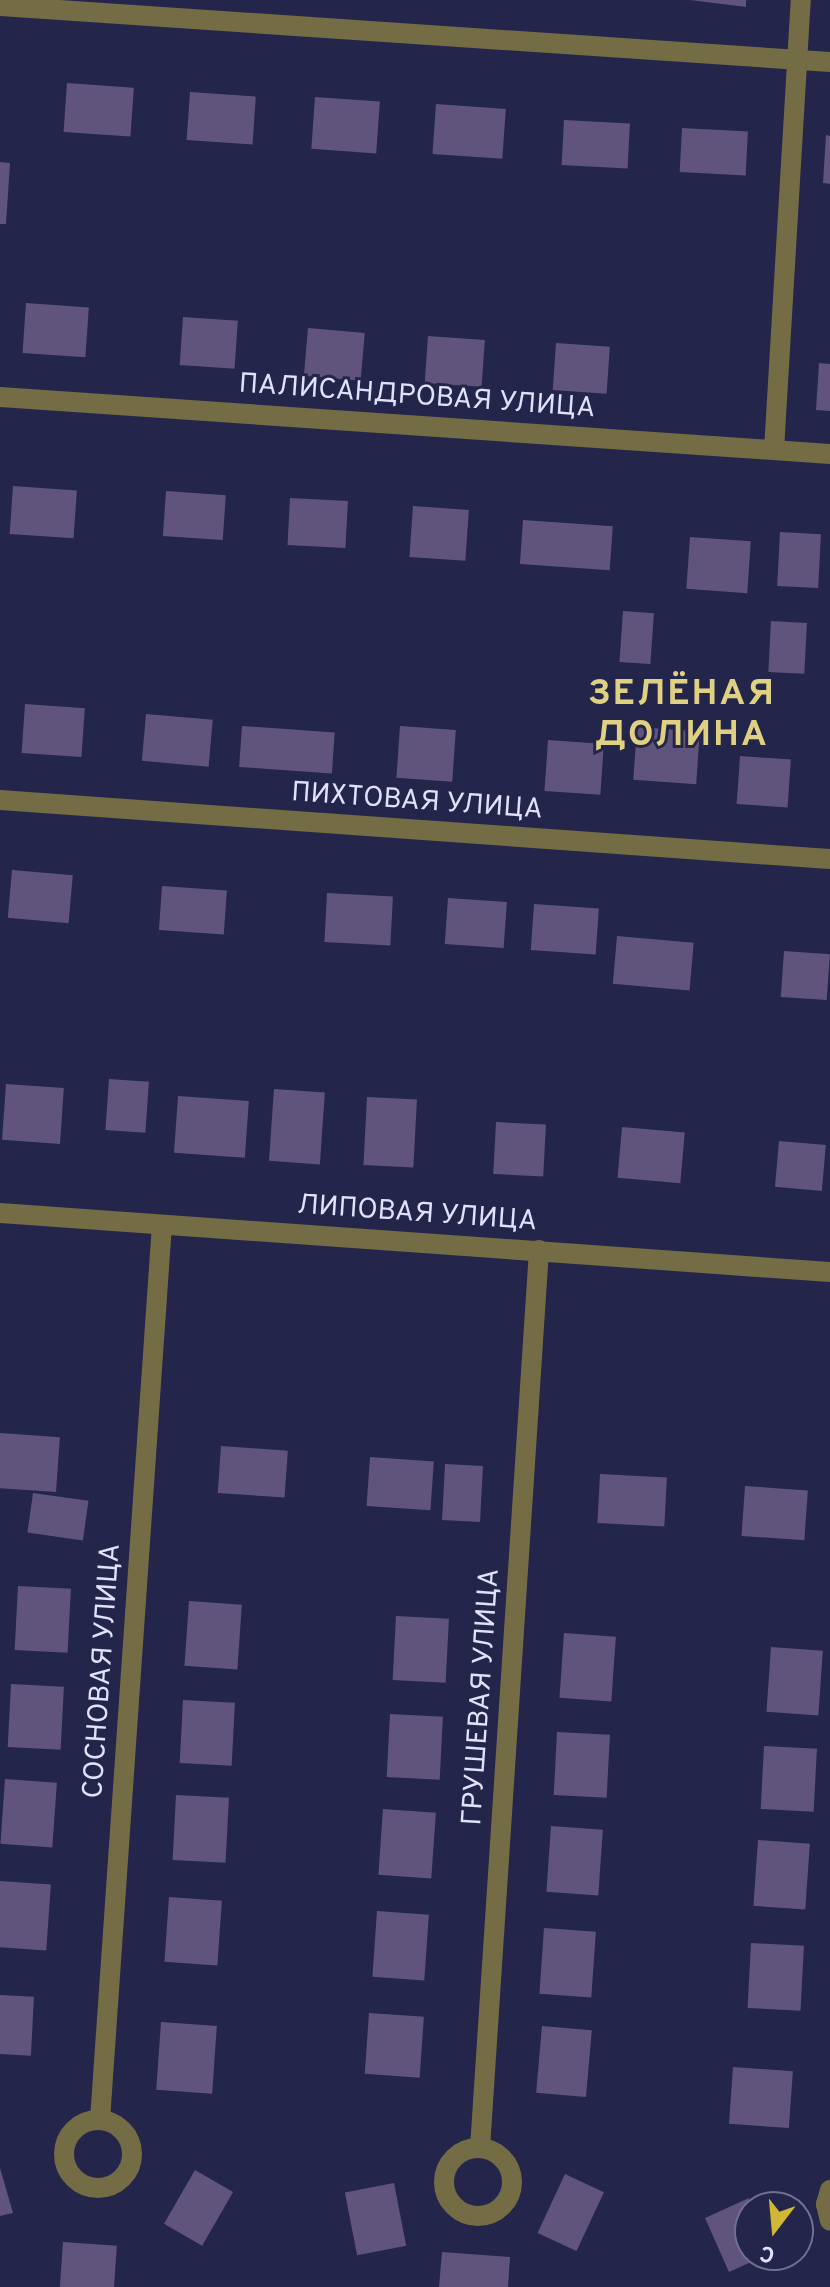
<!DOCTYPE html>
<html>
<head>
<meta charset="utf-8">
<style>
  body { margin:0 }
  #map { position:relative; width:830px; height:2287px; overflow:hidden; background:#23264a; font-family:Overpass,sans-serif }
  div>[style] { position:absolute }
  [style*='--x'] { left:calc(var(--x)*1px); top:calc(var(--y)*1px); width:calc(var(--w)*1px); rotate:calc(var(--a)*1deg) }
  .building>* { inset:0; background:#60547c; transform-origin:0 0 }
  .minor>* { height:20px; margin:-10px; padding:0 10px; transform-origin:10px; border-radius:10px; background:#746c45 }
  .minor>.ring { margin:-10px; padding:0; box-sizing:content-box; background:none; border:20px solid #746c45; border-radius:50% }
  span { translate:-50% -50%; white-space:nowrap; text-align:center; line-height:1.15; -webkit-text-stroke:6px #23264a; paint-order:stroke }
  .street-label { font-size:28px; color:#dee2fa }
  .district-label { font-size:36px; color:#e0d082; font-weight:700; letter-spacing:2px }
  .north { position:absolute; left:734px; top:2191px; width:80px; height:80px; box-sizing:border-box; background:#23264a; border:2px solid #6e7190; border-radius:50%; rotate:196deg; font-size:22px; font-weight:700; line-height:32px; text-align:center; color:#dee2fa }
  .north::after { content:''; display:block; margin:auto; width:28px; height:36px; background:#d0b736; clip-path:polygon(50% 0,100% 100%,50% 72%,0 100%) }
</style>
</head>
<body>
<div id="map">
  <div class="building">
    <i style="clip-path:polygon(690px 0,746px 0,746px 7px)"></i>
    <i style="left:67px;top:83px;width:67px;height:49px;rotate:4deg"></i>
    <i style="left:190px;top:92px;width:66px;height:48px;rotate:4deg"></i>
    <i style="left:315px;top:97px;width:65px;height:52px;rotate:4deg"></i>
    <i style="left:436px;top:104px;width:70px;height:50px;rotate:4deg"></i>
    <i style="left:564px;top:120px;width:66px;height:45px;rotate:3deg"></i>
    <i style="left:682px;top:128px;width:66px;height:44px;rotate:3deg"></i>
    <i style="clip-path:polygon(826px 135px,830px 136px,830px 184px,823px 183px)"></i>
    <i style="clip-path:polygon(0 162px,10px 163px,6px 224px,0 224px)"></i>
    <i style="left:26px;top:303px;width:63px;height:50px;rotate:4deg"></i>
    <i style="left:183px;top:317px;width:55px;height:48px;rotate:4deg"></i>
    <i style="left:308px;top:328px;width:57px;height:48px;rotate:5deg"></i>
    <i style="left:428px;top:336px;width:57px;height:47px;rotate:4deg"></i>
    <i style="left:556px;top:343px;width:54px;height:47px;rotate:4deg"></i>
    <i style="clip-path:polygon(819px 363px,830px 364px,830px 411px,816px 410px)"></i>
    <i style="left:13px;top:486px;width:64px;height:48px;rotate:4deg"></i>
    <i style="left:166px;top:491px;width:60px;height:45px;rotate:4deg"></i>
    <i style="left:290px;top:498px;width:58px;height:47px;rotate:3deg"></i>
    <i style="left:413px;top:506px;width:56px;height:51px;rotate:4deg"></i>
    <i style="left:523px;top:520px;width:90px;height:44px;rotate:4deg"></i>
    <i style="left:780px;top:532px;width:41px;height:54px;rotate:3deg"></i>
    <i style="left:690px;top:537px;width:61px;height:52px;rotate:4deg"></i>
    <i style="left:623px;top:611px;width:31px;height:51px;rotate:4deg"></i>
    <i style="left:771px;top:621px;width:36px;height:51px;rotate:3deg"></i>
    <i style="left:25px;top:704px;width:60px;height:49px;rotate:4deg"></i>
    <i style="left:146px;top:714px;width:67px;height:47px;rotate:5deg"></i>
    <i style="left:242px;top:726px;width:93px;height:41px;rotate:4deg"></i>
    <i style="left:400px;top:726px;width:56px;height:52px;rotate:4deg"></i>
    <i style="left:637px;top:727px;width:63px;height:53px;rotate:4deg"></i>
    <i style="left:548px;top:740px;width:56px;height:51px;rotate:4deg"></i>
    <i style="left:740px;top:756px;width:51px;height:48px;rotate:4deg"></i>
    <i style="left:12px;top:870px;width:61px;height:48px;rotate:5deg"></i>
    <i style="left:162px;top:886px;width:65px;height:44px;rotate:4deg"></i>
    <i style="left:327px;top:893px;width:66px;height:49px;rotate:3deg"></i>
    <i style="left:448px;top:898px;width:59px;height:46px;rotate:4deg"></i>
    <i style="left:534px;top:904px;width:65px;height:46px;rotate:4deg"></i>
    <i style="left:617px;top:936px;width:77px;height:48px;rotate:5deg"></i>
    <i style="left:784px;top:951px;width:46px;height:46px;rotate:4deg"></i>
    <i style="left:109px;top:1079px;width:40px;height:51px;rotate:4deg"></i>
    <i style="left:6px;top:1084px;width:58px;height:56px;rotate:4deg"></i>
    <i style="left:274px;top:1089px;width:51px;height:72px;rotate:4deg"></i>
    <i style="left:178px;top:1096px;width:71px;height:57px;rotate:4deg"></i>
    <i style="left:367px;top:1097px;width:50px;height:68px;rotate:3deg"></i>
    <i style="left:496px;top:1122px;width:50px;height:52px;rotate:3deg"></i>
    <i style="left:622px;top:1127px;width:63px;height:51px;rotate:5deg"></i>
    <i style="left:779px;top:1141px;width:47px;height:46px;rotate:5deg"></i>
    <i style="left:0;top:1433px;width:60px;height:55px;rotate:4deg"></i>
    <i style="left:221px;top:1446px;width:67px;height:47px;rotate:4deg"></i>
    <i style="left:370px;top:1457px;width:64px;height:49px;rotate:4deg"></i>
    <i style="left:445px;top:1464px;width:38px;height:56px;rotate:3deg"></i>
    <i style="left:600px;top:1474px;width:67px;height:49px;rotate:3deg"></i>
    <i style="left:745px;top:1486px;width:63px;height:50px;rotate:4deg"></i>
    <i style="left:33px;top:1493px;width:56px;height:40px;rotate:8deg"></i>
    <i style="left:18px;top:1586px;width:53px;height:64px;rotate:3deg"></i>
    <i style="left:189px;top:1601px;width:53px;height:65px;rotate:4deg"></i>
    <i style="left:396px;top:1616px;width:53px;height:64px;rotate:3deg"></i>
    <i style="left:564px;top:1633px;width:52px;height:65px;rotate:4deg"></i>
    <i style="left:771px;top:1647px;width:52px;height:65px;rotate:4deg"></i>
    <i style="left:11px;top:1684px;width:53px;height:63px;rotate:3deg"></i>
    <i style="left:183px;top:1700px;width:52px;height:63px;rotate:3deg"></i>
    <i style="left:390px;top:1714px;width:53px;height:63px;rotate:3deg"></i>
    <i style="left:557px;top:1732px;width:53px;height:63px;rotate:3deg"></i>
    <i style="left:764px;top:1746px;width:53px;height:63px;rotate:3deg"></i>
    <i style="left:5px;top:1779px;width:52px;height:65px;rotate:4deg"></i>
    <i style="left:176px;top:1795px;width:53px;height:65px;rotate:3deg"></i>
    <i style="left:383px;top:1809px;width:53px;height:66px;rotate:4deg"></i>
    <i style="left:551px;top:1826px;width:52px;height:66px;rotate:4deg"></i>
    <i style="left:758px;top:1840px;width:52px;height:66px;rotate:4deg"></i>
    <i style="left:0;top:1881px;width:51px;height:66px;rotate:4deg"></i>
    <i style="left:169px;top:1897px;width:53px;height:65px;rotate:4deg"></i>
    <i style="left:377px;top:1911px;width:52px;height:66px;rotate:4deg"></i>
    <i style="left:544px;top:1928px;width:52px;height:66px;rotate:4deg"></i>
    <i style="left:751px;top:1943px;width:53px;height:65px;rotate:3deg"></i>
    <i style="left:0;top:1995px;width:34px;height:59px;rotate:3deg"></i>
    <i style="left:369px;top:2013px;width:55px;height:61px;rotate:4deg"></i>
    <i style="left:161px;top:2022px;width:56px;height:68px;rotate:4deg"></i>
    <i style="left:542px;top:2026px;width:50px;height:67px;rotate:5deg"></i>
    <i style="left:733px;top:2067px;width:60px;height:57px;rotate:4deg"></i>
    <i style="clip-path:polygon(0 2168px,13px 2213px,0 2216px)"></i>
    <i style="left:195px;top:2170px;width:44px;height:62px;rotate:30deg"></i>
    <i style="left:565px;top:2174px;width:43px;height:65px;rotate:25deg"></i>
    <i style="left:394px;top:2183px;width:64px;height:50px;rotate:79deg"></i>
    <i style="clip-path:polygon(749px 2198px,750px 2255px,767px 2255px,729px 2272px,705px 2218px)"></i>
    <i style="left:63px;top:2242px;width:54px;height:45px;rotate:4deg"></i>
    <i style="clip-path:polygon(442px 2252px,510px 2257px,508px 2287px,439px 2287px)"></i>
  </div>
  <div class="minor">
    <i style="--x:0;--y:6;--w:832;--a:3.86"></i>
    <i style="--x:0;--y:397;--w:832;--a:3.93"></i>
    <i style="--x:774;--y:450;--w:451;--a:-86.6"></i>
    <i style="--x:0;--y:800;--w:832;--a:4.07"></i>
    <i style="--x:0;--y:1213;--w:832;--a:4.07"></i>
    <i style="--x:100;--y:2120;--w:897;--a:-86.04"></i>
    <i class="ring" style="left:64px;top:2120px;width:48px;height:48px"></i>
    <i style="--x:480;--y:2148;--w:900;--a:-86.24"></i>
    <i class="ring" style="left:444px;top:2148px;width:48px;height:48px"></i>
    <i style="--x:830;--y:2190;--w:15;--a:106"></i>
    <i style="--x:826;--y:2204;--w:17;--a:77"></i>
  </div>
  <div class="street-label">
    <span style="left:417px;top:397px;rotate:4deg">ПАЛИСАНДРОВАЯ УЛИЦА</span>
    <span style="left:417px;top:802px;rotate:4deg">ПИХТОВАЯ УЛИЦА</span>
    <span style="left:417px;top:1214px;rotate:4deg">ЛИПОВАЯ УЛИЦА</span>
    <span style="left:103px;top:1671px;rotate:-86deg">СОСНОВАЯ УЛИЦА</span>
    <span style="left:482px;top:1697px;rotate:-86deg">ГРУШЕВАЯ УЛИЦА</span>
  </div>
  <div class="district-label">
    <span style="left:682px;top:716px">ЗЕЛЁНАЯ<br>ДОЛИНА</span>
  </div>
  <div class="north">С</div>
</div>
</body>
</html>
